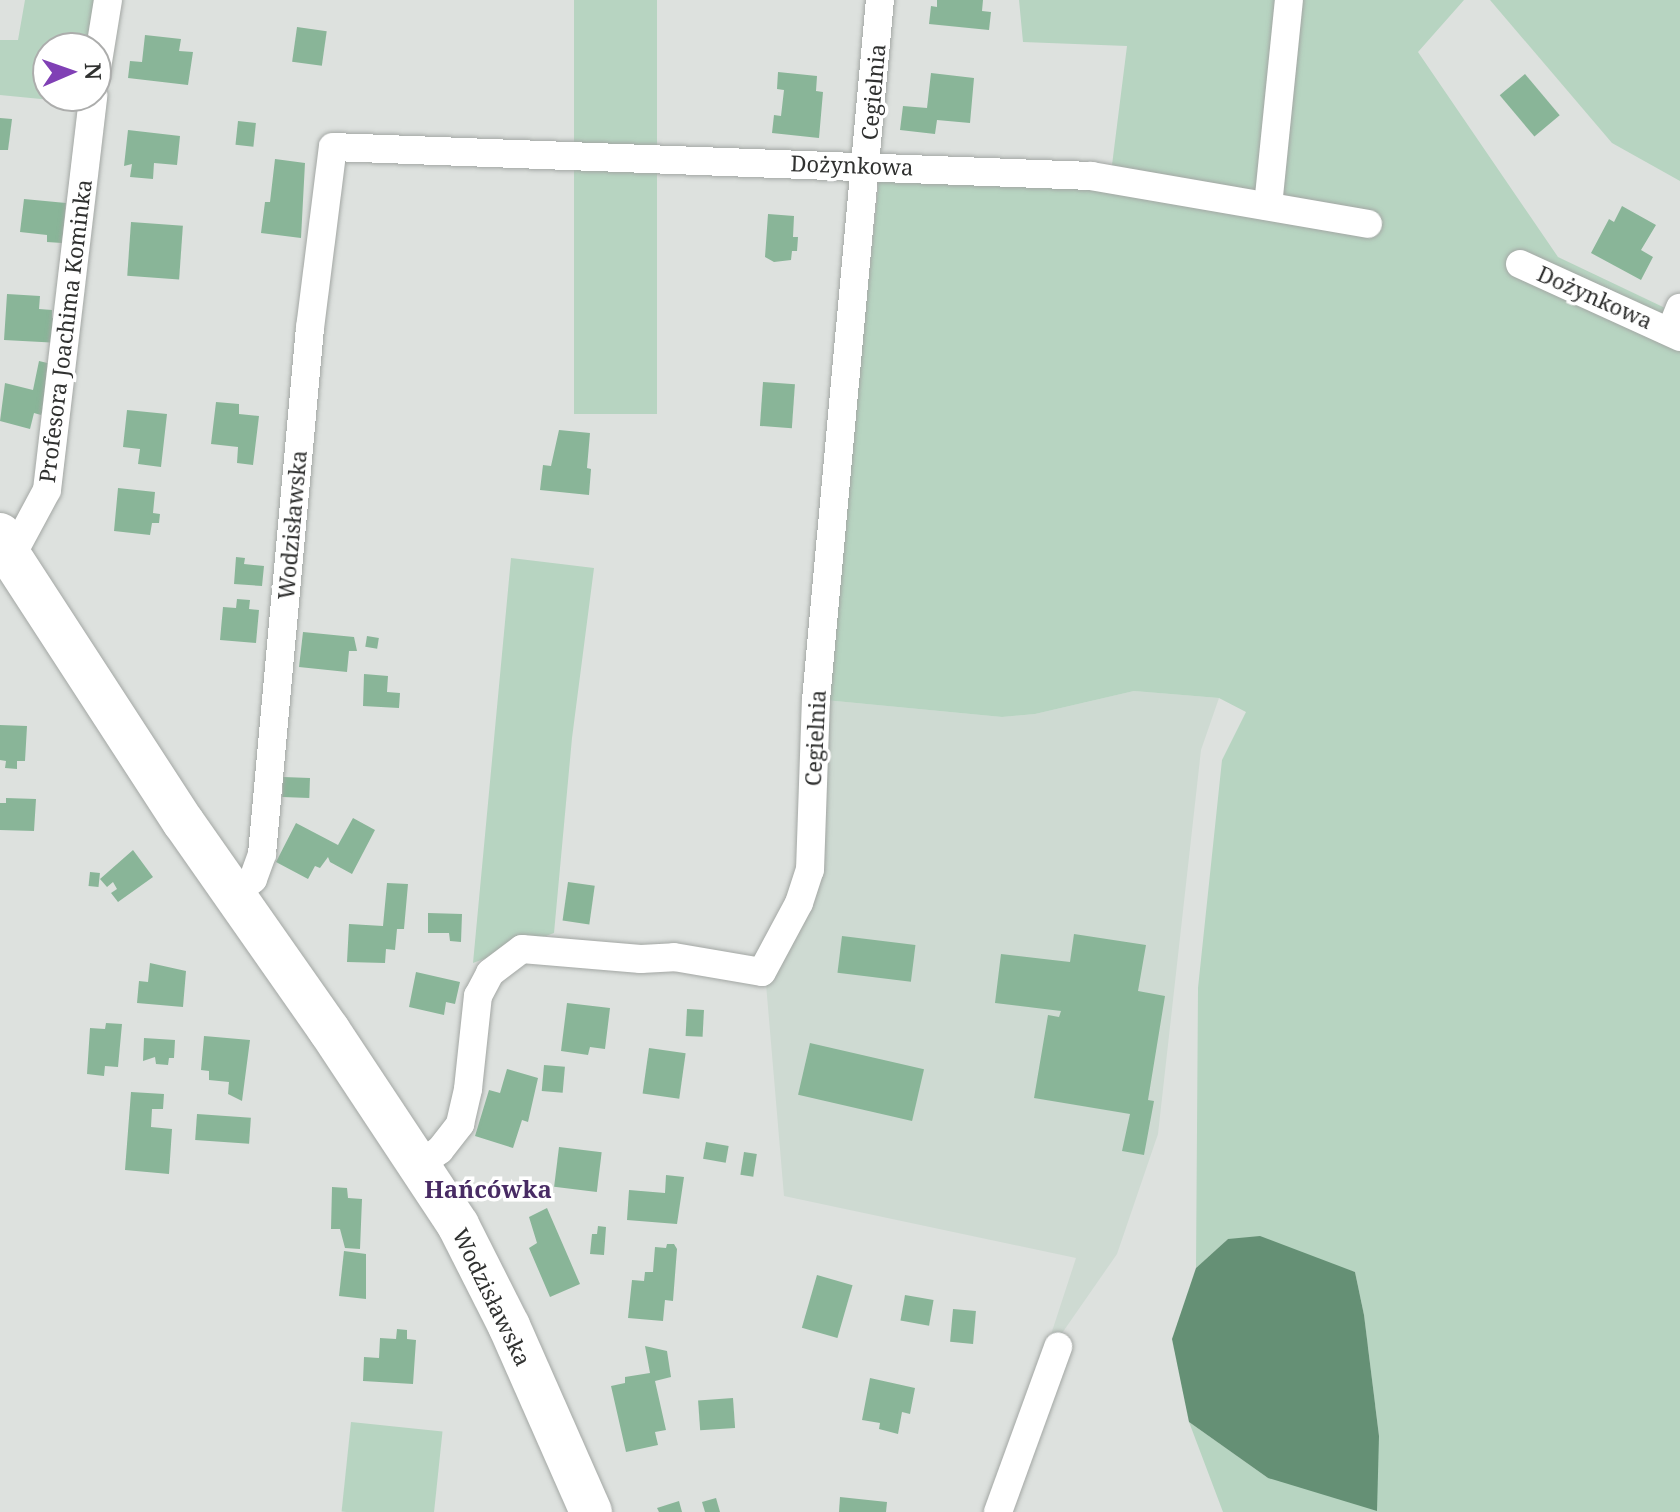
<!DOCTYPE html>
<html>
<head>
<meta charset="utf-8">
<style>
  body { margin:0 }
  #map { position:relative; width:1680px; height:1512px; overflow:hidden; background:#dde1de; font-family:"Noto Serif",serif }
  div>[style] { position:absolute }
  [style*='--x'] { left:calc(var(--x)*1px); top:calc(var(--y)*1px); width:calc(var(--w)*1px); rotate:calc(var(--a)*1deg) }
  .built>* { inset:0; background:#cedad2 }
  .green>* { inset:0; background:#b7d4c1; transform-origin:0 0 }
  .water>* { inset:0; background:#659075 }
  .building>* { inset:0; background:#89b598; transform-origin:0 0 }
  .roads { filter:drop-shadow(0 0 2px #a3a7a4) drop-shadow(0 0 2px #a3a7a4) }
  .street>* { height:28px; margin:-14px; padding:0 14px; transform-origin:14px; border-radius:14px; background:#fff }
  .secondary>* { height:42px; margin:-21px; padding:0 21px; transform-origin:21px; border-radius:21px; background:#fff }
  span { translate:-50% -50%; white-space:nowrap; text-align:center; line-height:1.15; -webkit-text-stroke:7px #fff; paint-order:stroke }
  .street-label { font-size:22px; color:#303130 }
  .neighbourhood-label { font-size:24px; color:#482b64; font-weight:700 }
  .north { position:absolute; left:32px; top:32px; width:80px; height:80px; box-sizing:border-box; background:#fff; border:2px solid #acadac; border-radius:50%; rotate:88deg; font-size:22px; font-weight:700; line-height:32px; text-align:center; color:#303130 }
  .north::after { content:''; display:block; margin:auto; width:28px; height:36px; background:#8040b5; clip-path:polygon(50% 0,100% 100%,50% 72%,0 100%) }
</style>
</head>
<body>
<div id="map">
  <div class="built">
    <i style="clip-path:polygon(1134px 691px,1219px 698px,1201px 750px,1158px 1134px,1117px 1254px,1042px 1362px,1076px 1258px,784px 1196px,766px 984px,810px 895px,825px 700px,1002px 717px,1035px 714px)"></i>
  </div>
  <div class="green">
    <i style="clip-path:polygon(25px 0,99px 0,91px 48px,48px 48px,48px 96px,83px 96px,82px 103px,0 95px,0 40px,18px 40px)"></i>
    <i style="left:574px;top:0;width:83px;height:414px"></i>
    <i style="clip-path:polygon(1019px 0,1464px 0,1418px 52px,1558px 257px,1663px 307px,1680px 322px,1680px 1512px,1223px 1512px,1189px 1422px,1268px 1478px,1379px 1436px,1364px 1315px,1355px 1272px,1228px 1239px,1196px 1268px,1198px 988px,1222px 760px,1246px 712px,1219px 698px,1134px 691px,1035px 714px,1002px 717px,825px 700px,881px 160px,1112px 165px,1127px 46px,1023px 42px)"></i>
    <i style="clip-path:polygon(1490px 0,1680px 0,1680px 181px,1612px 143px)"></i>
    <i style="clip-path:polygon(511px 558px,594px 568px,572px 738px,554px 933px,473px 963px)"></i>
    <i style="left:351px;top:1422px;width:92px;height:90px;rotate:6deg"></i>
  </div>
  <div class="water">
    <i style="clip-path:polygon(1260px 1236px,1355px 1272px,1364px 1315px,1379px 1436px,1377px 1511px,1268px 1478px,1189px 1422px,1172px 1339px,1196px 1268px,1228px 1239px)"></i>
  </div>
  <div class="building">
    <i style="clip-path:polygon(937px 0,983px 0,982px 11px,991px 12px,989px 30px,929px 24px,931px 6px,937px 7px)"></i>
    <i style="left:297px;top:27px;width:30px;height:35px;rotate:8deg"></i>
    <i style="clip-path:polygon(145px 35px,181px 39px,179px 51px,193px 52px,188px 85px,128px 78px,130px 61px,142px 62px)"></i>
    <i style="clip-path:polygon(778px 72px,817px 76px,816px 91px,823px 92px,819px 138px,772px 133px,774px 115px,781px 116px,784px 90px,777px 89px)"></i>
    <i style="clip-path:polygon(931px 73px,974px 78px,970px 123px,937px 120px,935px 134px,900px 130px,903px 106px,927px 108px)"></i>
    <i style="left:1525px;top:74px;width:54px;height:33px;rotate:50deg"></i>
    <i style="clip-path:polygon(0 118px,12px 119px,8px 150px,0 150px)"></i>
    <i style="left:238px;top:121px;width:18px;height:24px;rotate:6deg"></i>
    <i style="clip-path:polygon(128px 130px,180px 136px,177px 165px,154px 163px,153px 179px,130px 177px,132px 164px,124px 166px)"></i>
    <i style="clip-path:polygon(275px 159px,305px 163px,301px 238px,261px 233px,265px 202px,270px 202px)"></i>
    <i style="clip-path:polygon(24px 199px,66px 203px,62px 243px,47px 242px,47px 235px,20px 232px)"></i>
    <i style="clip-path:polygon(1622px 206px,1656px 225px,1641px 250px,1653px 257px,1641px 280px,1591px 253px,1609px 219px,1614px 222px)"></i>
    <i style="clip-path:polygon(768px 214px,794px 216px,793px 237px,798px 237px,797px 251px,792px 251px,791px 260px,774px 262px,765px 257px)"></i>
    <i style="left:131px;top:222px;width:52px;height:54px;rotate:4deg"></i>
    <i style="clip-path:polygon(7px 294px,40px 296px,39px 309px,52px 310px,52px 318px,62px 320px,60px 343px,4px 340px)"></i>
    <i style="clip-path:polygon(39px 361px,60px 366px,41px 415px,34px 413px,30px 429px,0 421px,5px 383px,33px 390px)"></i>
    <i style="left:763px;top:382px;width:32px;height:44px;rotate:4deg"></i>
    <i style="clip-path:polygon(216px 402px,239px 404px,239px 414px,259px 416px,253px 465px,237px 463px,238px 447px,211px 444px)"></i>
    <i style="clip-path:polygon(127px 410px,167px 414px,161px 467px,138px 464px,140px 449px,123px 447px)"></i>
    <i style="clip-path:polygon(559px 430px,590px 433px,587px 468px,591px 469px,589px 495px,540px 490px,543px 465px,551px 466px)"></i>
    <i style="clip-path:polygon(118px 488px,155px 492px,153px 513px,160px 514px,159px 523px,152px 523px,150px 535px,114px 531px)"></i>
    <i style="clip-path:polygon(236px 557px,245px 558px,244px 564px,264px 566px,262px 586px,234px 584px)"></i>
    <i style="clip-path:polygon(237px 599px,250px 600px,249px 609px,259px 610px,256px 643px,220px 640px,223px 607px,236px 608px)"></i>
    <i style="clip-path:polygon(303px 632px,354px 637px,357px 651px,349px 651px,347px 672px,299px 667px)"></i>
    <i style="left:367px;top:636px;width:12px;height:11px;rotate:9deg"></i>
    <i style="clip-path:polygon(364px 674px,388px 676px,387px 692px,400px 693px,399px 708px,363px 706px)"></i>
    <i style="clip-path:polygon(0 725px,27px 726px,25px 761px,17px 761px,17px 769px,5px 768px,6px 761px,0 760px)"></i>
    <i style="left:283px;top:777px;width:27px;height:20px;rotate:2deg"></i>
    <i style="clip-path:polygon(6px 798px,36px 799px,34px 831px,0 830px,0 803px,6px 803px)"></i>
    <i style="clip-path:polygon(353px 818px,375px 830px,352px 874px,330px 862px,328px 857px,320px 868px,315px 866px,308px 879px,276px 862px,296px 823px,338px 845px)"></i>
    <i style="clip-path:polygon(133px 850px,153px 877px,118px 902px,111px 893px,117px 889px,113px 882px,107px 887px,100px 879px)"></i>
    <i style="left:90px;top:872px;width:10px;height:14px;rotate:6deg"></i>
    <i style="left:568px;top:882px;width:27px;height:39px;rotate:8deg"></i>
    <i style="clip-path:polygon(387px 883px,408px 884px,404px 929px,397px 929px,395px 950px,386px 949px,385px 963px,347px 962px,349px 924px,383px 926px)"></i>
    <i style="clip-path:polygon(428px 913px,462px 914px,461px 942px,450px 941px,449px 933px,428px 933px)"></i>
    <i style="clip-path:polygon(1074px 934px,1146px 945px,1138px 991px,1165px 996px,1148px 1100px,1154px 1101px,1144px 1155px,1122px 1151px,1130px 1114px,1034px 1098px,1048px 1015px,1059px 1017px,1061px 1011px,995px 1003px,1001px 954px,1070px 962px)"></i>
    <i style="left:842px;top:936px;width:74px;height:37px;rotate:7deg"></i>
    <i style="clip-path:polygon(150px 963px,186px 971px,183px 1007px,137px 1003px,139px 981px,148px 982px)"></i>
    <i style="clip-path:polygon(416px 972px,460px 982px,455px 1004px,446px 1002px,444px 1015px,409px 1007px)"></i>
    <i style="clip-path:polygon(567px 1003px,610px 1008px,605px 1049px,590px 1047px,588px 1055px,561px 1051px)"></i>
    <i style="left:687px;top:1009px;width:17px;height:27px;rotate:3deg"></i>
    <i style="clip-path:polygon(106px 1023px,122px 1024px,118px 1067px,105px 1066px,104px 1076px,87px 1074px,90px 1028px,105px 1029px)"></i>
    <i style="clip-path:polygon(204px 1036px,250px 1040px,242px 1101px,228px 1094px,229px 1082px,209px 1080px,209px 1071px,201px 1070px)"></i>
    <i style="clip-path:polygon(144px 1038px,175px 1040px,174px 1058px,169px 1058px,168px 1065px,156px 1064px,155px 1057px,143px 1061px)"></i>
    <i style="left:810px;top:1043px;width:117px;height:53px;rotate:13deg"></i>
    <i style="left:649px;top:1048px;width:37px;height:46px;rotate:8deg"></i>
    <i style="left:544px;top:1065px;width:21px;height:26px;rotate:5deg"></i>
    <i style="clip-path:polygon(507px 1069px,538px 1078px,528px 1122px,522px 1120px,513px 1148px,475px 1136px,489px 1090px,500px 1093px)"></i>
    <i style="clip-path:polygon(131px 1092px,164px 1094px,163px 1109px,152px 1109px,151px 1127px,172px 1129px,169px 1174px,125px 1170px)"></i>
    <i style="left:197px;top:1114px;width:54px;height:26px;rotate:4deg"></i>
    <i style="left:706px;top:1142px;width:23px;height:17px;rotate:10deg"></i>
    <i style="left:559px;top:1147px;width:43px;height:40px;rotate:7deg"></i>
    <i style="left:744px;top:1152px;width:13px;height:23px;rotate:9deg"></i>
    <i style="clip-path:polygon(666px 1175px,684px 1177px,677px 1224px,627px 1220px,629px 1190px,665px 1193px)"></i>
    <i style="clip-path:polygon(332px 1187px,347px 1188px,348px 1198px,362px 1199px,360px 1249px,345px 1248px,340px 1229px,331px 1229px)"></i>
    <i style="clip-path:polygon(547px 1208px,580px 1284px,550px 1297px,529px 1248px,537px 1243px,529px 1217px)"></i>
    <i style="clip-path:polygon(598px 1226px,606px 1227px,604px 1255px,590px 1254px,592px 1234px,597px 1234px)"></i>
    <i style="clip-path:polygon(667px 1244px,674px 1244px,677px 1249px,673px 1301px,665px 1300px,663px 1321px,628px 1318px,632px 1280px,644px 1281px,645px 1272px,653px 1272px,655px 1247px,666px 1248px)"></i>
    <i style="clip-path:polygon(344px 1251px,366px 1254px,366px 1299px,339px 1296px)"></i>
    <i style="left:817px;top:1275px;width:37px;height:55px;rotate:16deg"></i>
    <i style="left:905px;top:1295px;width:29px;height:26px;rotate:10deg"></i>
    <i style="left:953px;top:1309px;width:23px;height:33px;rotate:5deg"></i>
    <i style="clip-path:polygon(397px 1329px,407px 1330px,407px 1339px,416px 1340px,413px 1384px,363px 1381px,364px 1357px,379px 1358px,380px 1338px,396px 1339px)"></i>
    <i style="clip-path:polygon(645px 1346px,667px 1351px,671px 1377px,655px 1381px,666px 1430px,655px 1432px,658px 1445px,626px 1452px,611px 1386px,625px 1383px,625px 1377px,650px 1373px)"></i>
    <i style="clip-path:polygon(870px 1378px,915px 1388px,910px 1414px,902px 1412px,898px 1434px,879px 1429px,880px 1423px,862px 1420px)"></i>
    <i style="left:733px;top:1398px;width:30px;height:35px;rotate:86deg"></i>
    <i style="clip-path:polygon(840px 1497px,887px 1502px,886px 1512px,839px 1512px)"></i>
    <i style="clip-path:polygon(716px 1498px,720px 1512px,705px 1512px,702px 1502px)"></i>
    <i style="clip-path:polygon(679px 1501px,682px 1512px,659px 1512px,657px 1508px)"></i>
  </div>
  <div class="roads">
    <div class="street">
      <i style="--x:96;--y:74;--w:75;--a:-80.8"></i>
      <i style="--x:1268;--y:206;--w:207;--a:-84.2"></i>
      <i style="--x:1520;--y:264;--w:176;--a:24.5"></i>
      <i style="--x:1671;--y:330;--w:24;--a:-68"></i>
      <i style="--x:11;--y:557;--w:76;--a:-61.8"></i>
      <i style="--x:47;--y:490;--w:397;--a:-83.3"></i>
      <i style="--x:234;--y:894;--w:24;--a:-38"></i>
      <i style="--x:253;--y:879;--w:27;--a:-70"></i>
      <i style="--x:262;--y:854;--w:528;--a:-84.79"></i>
      <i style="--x:310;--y:328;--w:182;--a:-82.8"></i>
      <i style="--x:333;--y:147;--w:759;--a:2.19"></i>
      <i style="--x:1091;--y:176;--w:281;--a:9.8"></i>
      <i style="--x:420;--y:1164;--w:24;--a:-35"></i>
      <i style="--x:440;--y:1150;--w:33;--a:-52"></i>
      <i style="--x:460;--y:1124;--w:36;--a:-77"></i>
      <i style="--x:468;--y:1089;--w:94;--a:-83.9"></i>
      <i style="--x:478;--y:996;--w:26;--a:-62"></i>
      <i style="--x:490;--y:973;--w:40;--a:-37"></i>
      <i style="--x:522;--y:949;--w:119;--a:4.8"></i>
      <i style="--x:641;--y:959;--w:33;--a:-3"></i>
      <i style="--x:674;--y:957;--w:89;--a:9.7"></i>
      <i style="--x:762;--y:972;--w:78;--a:-61.8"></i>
      <i style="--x:799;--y:903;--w:35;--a:-72"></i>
      <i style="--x:810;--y:870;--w:170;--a:-88"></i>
      <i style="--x:816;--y:700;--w:703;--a:-84.78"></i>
      <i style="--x:998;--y:1512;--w:176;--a:-70"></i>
    </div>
    <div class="secondary">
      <i style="--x:0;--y:534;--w:25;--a:64"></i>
      <i style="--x:11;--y:557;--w:317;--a:57"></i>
      <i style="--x:184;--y:823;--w:253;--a:55"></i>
      <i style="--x:329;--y:1030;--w:234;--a:56.5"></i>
      <i style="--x:458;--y:1225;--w:113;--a:63.2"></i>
      <i style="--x:509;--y:1326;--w:203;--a:66.2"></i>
    </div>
  </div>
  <div class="street-label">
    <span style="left:873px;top:92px;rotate:-85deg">Cegielnia</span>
    <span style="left:852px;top:165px;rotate:2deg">Dożynkowa</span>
    <span style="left:1595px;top:297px;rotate:24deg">Dożynkowa</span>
    <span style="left:65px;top:331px;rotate:-83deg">Profesora Joachima Kominka</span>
    <span style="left:292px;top:525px;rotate:-85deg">Wodzisławska</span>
    <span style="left:815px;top:738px;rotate:-87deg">Cegielnia</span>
    <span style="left:492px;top:1297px;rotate:64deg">Wodzisławska</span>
  </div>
  <div class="neighbourhood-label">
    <span style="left:488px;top:1189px">Hańcówka</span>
  </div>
  <div class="north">N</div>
</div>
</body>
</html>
